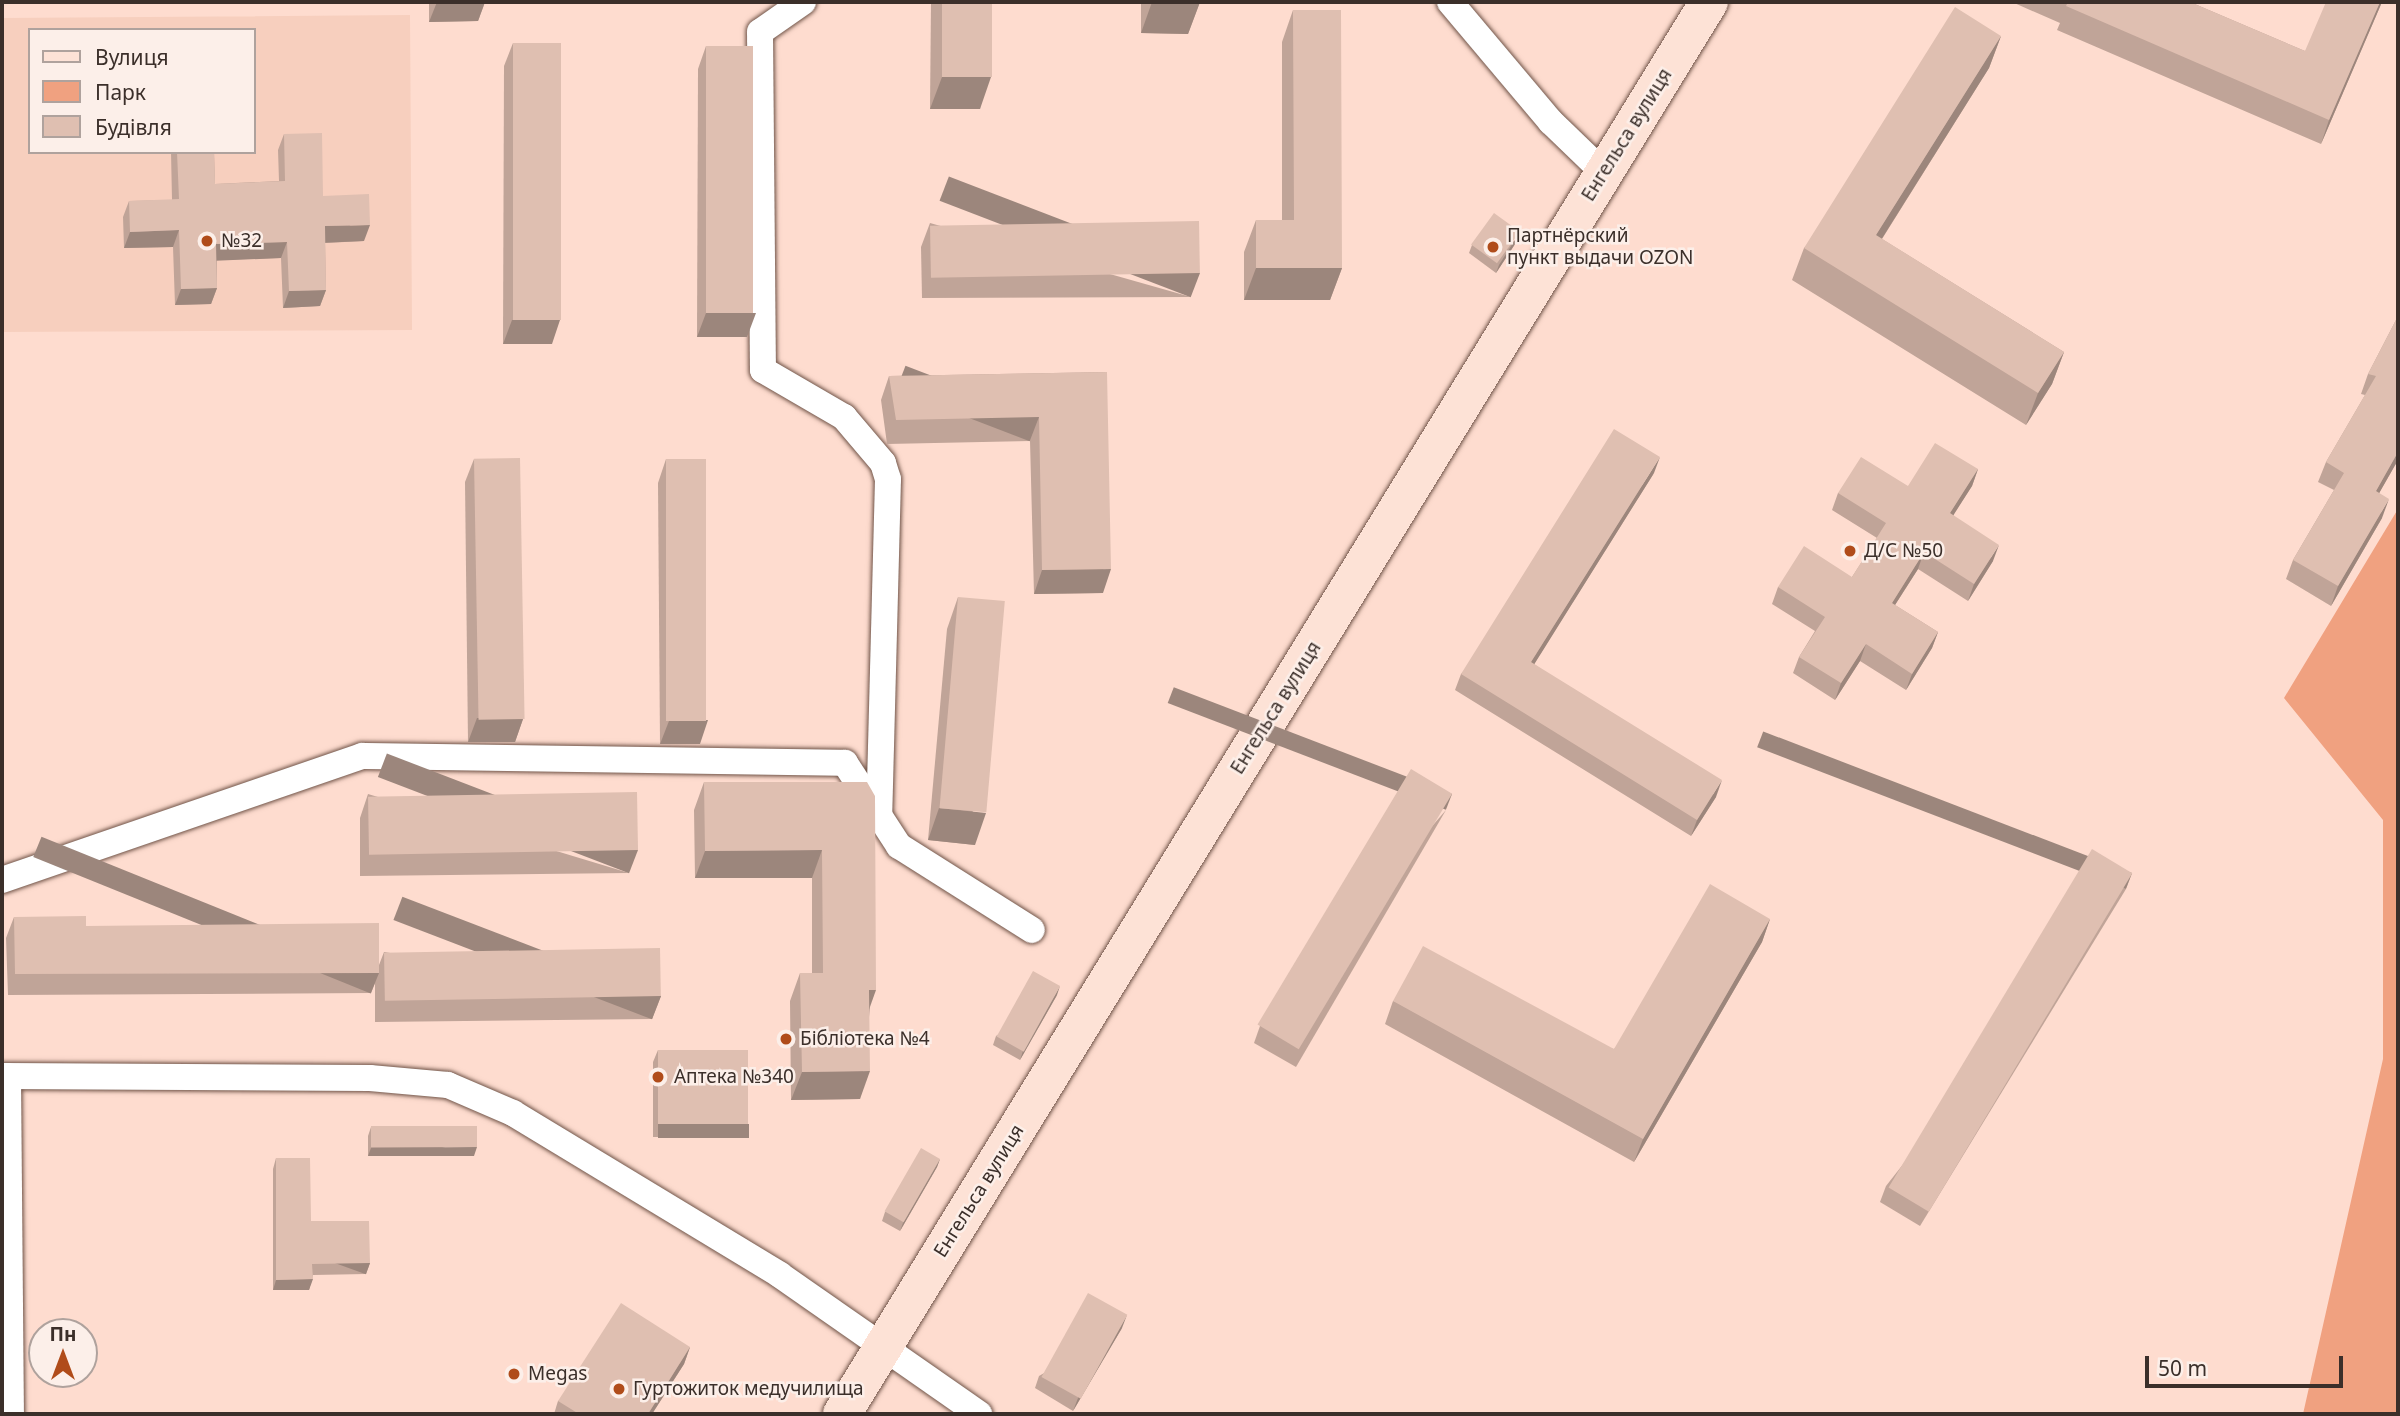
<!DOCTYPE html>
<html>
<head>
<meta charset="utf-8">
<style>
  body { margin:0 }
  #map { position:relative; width:2400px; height:1416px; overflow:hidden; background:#fedccf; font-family:"Noto Sans",sans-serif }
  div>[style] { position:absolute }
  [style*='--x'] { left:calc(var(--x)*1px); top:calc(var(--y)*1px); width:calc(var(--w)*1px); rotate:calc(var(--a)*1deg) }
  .built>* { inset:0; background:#f7cfbe }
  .green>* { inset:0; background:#f0a180 }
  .roads { filter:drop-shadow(0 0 2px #705448) drop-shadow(0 0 2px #705448) }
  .street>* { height:26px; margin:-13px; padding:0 13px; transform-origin:13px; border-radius:13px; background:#fff }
  .secondary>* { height:38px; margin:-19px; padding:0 19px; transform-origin:19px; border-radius:19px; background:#fde2d6 }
  .wall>* { inset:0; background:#c0a498 }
  .shaded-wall>* { inset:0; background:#9c867c; transform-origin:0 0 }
  .building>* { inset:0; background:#dfbfb1; transform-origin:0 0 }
  .dots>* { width:19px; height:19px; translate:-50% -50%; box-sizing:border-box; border:4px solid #fcefe9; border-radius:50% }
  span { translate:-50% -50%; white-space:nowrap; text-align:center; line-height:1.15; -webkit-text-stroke:5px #fcefe9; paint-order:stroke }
  .street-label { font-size:19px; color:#3b2f2a }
  .poi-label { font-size:19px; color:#3b2f2a }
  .left { translate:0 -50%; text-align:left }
  .frame { position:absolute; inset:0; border:4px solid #3b2f2a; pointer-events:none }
  .legend { position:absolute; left:28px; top:28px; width:228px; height:126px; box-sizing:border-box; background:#fcefe9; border:2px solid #afa29d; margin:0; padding:9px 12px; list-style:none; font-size:21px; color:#3b2f2a }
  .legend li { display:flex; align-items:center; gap:14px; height:35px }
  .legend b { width:35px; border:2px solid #afa29d }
  .north { position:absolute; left:28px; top:1318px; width:70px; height:70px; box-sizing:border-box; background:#fcefe9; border:2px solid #afa29d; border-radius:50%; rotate:0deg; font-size:19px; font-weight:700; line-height:28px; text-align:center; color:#3b2f2a }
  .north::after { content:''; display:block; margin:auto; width:24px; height:32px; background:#b04c1a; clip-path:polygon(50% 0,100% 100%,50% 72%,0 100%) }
  .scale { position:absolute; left:2145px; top:1356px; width:198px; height:32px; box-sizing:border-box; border:4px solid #3b2f2a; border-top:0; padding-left:9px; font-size:21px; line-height:24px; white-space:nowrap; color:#3b2f2a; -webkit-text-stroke:5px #fcefe9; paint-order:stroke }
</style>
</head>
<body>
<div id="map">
  <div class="built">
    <i style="clip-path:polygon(evenodd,410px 15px,412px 330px,2px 332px,2px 18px,410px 15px,30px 30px,254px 30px,254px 152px,30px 152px,30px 30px)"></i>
  </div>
  <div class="green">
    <i style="clip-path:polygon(2398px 509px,2398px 1414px,2303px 1414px,2383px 1059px,2383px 820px,2284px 698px)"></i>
  </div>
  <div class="roads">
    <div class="street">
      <i style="--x:803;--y:2;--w:52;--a:145.1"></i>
      <i style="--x:760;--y:32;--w:338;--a:89.5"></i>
      <i style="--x:763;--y:370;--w:94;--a:30.1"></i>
      <i style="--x:844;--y:417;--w:60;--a:49.7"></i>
      <i style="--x:883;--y:463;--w:17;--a:73"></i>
      <i style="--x:888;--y:479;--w:337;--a:91.5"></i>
      <i style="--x:1450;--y:2;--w:157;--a:49.9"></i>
      <i style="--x:1551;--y:122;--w:74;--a:43.9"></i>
      <i style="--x:2;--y:880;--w:381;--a:-19"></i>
      <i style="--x:362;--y:756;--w:483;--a:0.8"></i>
      <i style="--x:845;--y:763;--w:99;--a:57"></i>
      <i style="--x:899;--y:846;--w:157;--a:32.3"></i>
      <i style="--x:2;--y:1076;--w:368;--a:0.3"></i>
      <i style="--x:370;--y:1078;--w:78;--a:5.1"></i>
      <i style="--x:448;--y:1085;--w:71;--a:23.3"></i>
      <i style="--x:513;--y:1113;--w:312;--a:31.2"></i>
      <i style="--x:780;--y:1275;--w:243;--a:34.9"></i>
      <i style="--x:8;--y:1076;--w:338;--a:89.5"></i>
    </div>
    <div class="secondary">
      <i style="--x:842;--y:1414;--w:1657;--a:-58.45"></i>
    </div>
  </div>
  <div class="wall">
    <i style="clip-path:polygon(429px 2px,485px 2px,478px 21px,429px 22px)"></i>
    <i style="clip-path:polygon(931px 2px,992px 2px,980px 109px,930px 109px)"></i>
    <i style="clip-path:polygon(1141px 2px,1200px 2px,1188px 34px,1141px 33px)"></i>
    <i style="clip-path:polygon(2012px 2px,2190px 2px,2305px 51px,2382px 2px,2321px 144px,2057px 30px,2060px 23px)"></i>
    <i style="clip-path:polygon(1293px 10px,1342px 268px,1330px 300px,1244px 300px,1244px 252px,1256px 220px,1282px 220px,1282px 42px)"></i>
    <i style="clip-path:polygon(2001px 36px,1989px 68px,1882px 239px,2064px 352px,2052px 384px,2026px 425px,1792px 280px,1804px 248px)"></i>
    <i style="clip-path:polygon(513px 43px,552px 344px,503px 344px,504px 66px)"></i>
    <i style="clip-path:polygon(706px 46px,747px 337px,697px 337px,698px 69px)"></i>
    <i style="clip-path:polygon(284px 134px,323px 196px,364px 241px,325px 243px,326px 290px,320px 306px,283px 308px,281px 258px,217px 260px,217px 288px,211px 304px,175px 305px,173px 247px,124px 248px,123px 217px,129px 201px,172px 200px,171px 152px,214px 152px,215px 184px,279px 181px,278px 150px)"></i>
    <i style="clip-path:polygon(930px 223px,1191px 297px,922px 298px,921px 247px)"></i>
    <i style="clip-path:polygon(1517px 241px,1496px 273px,1469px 253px,1472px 245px)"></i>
    <i style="clip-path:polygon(2398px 316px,2398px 460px,2379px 493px,2382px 518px,2331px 606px,2286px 579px,2293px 560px,2334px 490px,2318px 482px,2326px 462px,2365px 395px,2361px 394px,2368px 374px)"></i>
    <i style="clip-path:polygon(1107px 372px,1103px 593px,1034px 594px,1030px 441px,887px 444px,881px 400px,889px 376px)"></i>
    <i style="clip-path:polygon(474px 459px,523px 719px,515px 742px,468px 742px,465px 482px)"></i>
    <i style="clip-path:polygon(666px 459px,700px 744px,660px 744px,658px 483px)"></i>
    <i style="clip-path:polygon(1978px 469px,1972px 486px,1953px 515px,1993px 561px,1968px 601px,1918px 569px,1895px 605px,1938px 632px,1932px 648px,1906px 690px,1860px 661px,1835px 700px,1793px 673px,1799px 657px,1815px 631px,1772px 604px,1778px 587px,1852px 577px,1877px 538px,1832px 510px,1838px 493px,1908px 486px)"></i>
    <i style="clip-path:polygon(1654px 473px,1534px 664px,1716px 797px,1691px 836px,1455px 690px,1461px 674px)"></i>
    <i style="clip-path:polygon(958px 597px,975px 845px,928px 840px,947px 629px)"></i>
    <i style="clip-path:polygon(704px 782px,867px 782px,870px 1008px,860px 1099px,791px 1100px,790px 1001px,800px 973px,812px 973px,812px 878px,695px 878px,694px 810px)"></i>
    <i style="clip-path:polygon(368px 794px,629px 873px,360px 876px,360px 818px)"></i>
    <i style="clip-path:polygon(1446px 810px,1296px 1067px,1254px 1043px,1260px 1026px)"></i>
    <i style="clip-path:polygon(2132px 873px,2126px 889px,1920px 1226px,1880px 1202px,1886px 1186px)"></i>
    <i style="clip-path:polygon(14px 917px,86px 926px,379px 965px,384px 952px,661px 996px,652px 1019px,375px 1022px,375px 983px,371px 993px,8px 995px,6px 938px)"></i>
    <i style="clip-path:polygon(1770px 919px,1762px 942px,1634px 1162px,1385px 1024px,1393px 1001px,1614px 1049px)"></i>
    <i style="clip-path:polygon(1057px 995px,1020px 1060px,993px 1045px,996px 1036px)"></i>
    <i style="clip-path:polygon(658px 1050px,744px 1137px,653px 1137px,653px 1062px)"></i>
    <i style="clip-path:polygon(371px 1127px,474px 1156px,368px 1156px,368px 1136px)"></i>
    <i style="clip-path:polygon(276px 1158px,311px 1221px,370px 1263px,366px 1274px,313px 1275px,309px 1290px,273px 1290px,273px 1169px)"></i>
    <i style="clip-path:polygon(940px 1159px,937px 1167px,900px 1231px,882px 1221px,885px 1212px)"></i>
    <i style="clip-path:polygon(1122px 1328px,1073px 1411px,1035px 1388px,1039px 1376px)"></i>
    <i style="clip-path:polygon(690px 1347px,684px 1364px,652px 1414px,554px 1414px,558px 1401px)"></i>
  </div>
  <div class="shaded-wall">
    <i style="clip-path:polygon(437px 2px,485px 2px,478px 21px,429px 22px)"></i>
    <i style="clip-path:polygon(1152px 2px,1200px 2px,1188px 34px,1141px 33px)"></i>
    <i style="clip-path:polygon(2380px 2px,2382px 2px,2321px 144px,2329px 120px)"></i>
    <i style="clip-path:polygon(2001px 36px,1989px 68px,1864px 267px,1876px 235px)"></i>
    <i style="clip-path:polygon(942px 77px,991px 77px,980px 109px,930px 109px)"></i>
    <i style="clip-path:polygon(370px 225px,364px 241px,319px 243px,325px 226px)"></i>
    <i style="clip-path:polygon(179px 230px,173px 247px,124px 248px,130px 232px)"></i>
    <i style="clip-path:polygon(1520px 232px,1517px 241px,1496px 273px,1499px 265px)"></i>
    <i style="clip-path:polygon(287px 242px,281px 258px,210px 261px,216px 244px)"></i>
    <i style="clip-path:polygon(1256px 268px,1342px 268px,1330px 300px,1244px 300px)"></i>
    <i style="left:1200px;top:273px;width:26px;height:269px;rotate:111deg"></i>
    <i style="clip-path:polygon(217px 288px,211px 304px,175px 305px,181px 289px)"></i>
    <i style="clip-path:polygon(326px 290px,320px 306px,283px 308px,289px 291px)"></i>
    <i style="clip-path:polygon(706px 313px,756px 313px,747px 337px,697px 337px)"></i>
    <i style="clip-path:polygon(512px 320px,560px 320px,552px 344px,503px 344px)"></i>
    <i style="clip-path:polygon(2064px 352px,2052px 384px,2026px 425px,2038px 393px)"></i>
    <i style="left:1039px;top:417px;width:26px;height:143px;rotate:111deg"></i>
    <i style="clip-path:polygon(2398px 452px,2398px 460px,2369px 511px,2376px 491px)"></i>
    <i style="clip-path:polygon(1660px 457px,1654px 473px,1525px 679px,1531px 662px)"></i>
    <i style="clip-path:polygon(1978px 469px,1972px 486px,1944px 530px,1950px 513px)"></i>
    <i style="clip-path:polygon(2389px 499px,2382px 518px,2331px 606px,2338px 586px)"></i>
    <i style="clip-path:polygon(1999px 545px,1993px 561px,1968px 601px,1974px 584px)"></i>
    <i style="clip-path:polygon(1924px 552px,1918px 569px,1886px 619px,1892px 603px)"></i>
    <i style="clip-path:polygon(1111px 569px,1103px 593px,1034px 594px,1042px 570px)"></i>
    <i style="clip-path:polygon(1938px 632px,1932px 648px,1906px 690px,1912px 674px)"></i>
    <i style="clip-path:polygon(1866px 644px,1860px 661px,1835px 700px,1841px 683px)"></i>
    <i style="clip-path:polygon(477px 718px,523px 719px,515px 742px,468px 742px)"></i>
    <i style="clip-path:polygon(708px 720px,700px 744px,660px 744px,669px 721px)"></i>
    <i style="clip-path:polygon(1722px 780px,1716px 797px,1691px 836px,1697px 820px)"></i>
    <i style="left:1452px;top:794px;width:17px;height:298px;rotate:111deg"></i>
    <i style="clip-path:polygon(939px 808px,986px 813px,975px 845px,928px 840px)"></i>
    <i style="left:638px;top:850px;width:25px;height:269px;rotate:111deg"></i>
    <i style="clip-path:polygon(822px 850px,812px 878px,695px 878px,705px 851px)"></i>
    <i style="left:2132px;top:873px;width:17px;height:395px;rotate:111deg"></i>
    <i style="clip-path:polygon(1770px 919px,1762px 942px,1634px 1162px,1643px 1139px)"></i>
    <i style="left:379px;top:973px;width:22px;height:364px;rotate:112deg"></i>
    <i style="clip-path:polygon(1060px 986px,1057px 995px,1020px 1060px,1023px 1051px)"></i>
    <i style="clip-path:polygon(869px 990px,876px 990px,866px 1018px)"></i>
    <i style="left:661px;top:996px;width:25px;height:277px;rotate:111deg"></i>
    <i style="clip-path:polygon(870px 1071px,860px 1099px,791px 1100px,802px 1072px)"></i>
    <i style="left:658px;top:1124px;width:91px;height:14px"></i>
    <i style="clip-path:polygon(477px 1147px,474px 1156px,368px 1156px,371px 1148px)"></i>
    <i style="clip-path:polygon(940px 1159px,937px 1167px,900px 1231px,903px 1223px)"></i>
    <i style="left:370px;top:1263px;width:12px;height:58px;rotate:110deg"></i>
    <i style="clip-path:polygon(313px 1279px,309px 1290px,273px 1290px,276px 1280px)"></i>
    <i style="clip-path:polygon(1127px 1315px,1122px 1328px,1073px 1411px,1078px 1398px)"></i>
    <i style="clip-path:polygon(690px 1347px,684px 1364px,652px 1414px,648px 1414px)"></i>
  </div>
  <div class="building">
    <i style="left:942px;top:2px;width:50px;height:75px"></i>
    <i style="clip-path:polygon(2068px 2px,2190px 2px,2305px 51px,2326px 2px,2380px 2px,2329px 120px,2066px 6px)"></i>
    <i style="clip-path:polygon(1955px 7px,2001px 36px,1876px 235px,2064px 352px,2038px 393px,1804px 248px)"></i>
    <i style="clip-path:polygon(1293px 10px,1341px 10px,1342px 268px,1256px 268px,1256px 220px,1294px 220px)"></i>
    <i style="left:513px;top:43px;width:48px;height:277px"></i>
    <i style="left:706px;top:46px;width:47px;height:267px"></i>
    <i style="clip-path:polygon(322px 133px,323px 196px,369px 194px,370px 225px,325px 226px,326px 290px,289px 291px,287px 242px,216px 244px,217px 288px,181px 289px,179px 230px,130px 232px,129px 201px,179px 199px,177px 152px,214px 152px,215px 184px,285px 181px,284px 134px)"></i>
    <i style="left:1494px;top:213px;width:32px;height:39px;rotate:36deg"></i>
    <i style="left:1199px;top:221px;width:52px;height:269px;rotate:89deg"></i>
    <i style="clip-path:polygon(2398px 316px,2398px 452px,2376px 491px,2389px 499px,2338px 586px,2293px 560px,2344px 473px,2326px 462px,2376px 376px,2368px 374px)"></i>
    <i style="clip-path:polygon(1107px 372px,1111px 569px,1042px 570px,1039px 417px,896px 420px,889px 376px)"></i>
    <i style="clip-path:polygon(1614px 429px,1660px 457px,1531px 662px,1722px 780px,1697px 820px,1461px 674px)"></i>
    <i style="clip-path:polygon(1935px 443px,1978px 469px,1950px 513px,1999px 545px,1974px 584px,1924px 552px,1892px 603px,1938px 632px,1912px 674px,1866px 644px,1841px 683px,1799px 657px,1825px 617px,1778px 587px,1804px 546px,1852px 577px,1886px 523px,1838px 493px,1861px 457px,1908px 486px)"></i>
    <i style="left:520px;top:458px;width:261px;height:46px;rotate:89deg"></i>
    <i style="left:666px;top:459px;width:40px;height:262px"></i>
    <i style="left:958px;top:597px;width:47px;height:212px;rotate:5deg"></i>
    <i style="left:1411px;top:769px;width:48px;height:298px;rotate:31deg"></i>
    <i style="clip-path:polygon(704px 782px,867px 782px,875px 796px,876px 990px,869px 990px,870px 1071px,802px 1072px,800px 973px,823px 973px,822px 850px,705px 851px)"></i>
    <i style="left:637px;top:792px;width:58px;height:269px;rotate:89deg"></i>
    <i style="left:2092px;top:849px;width:47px;height:395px;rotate:31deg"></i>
    <i style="clip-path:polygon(1710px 884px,1770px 919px,1643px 1139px,1393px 1001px,1423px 946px,1614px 1049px)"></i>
    <i style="clip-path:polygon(86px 916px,86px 926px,379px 923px,379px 973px,15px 974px,14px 917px)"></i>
    <i style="left:660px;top:948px;width:48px;height:276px;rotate:89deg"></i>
    <i style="left:1033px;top:971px;width:31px;height:75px;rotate:29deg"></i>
    <i style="left:658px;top:1050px;width:90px;height:74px"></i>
    <i style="left:477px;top:1126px;width:21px;height:106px;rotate:90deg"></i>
    <i style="left:921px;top:1148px;width:22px;height:73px;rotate:30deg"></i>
    <i style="clip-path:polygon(276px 1158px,310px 1158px,311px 1221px,369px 1221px,370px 1263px,312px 1264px,313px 1279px,276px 1280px)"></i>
    <i style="left:1088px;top:1293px;width:45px;height:96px;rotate:29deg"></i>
    <i style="clip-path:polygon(621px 1303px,690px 1347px,648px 1414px,579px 1414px,558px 1401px)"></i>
  </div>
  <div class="dots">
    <i style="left:207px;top:241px;background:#b04c1a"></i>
    <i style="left:1493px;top:247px;background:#b04c1a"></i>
    <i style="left:1850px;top:551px;background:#b04c1a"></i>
    <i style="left:786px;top:1039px;background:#b04c1a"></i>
    <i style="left:658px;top:1077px;background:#b04c1a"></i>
    <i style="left:514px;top:1374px;background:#b04c1a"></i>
    <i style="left:619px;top:1389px;background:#b04c1a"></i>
  </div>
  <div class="street-label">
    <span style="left:1627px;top:135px;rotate:-58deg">Енгельса вулиця</span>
    <span style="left:1276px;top:708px;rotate:-58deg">Енгельса вулиця</span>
    <span style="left:979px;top:1191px;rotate:-58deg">Енгельса вулиця</span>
  </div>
  <div class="poi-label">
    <span class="left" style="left:1507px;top:247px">Партнёрский<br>пункт выдачи OZON</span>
    <span class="left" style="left:221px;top:241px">№32</span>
    <span class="left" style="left:1864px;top:551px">Д/С №50</span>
    <span class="left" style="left:800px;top:1039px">Бібліотека №4</span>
    <span class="left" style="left:674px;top:1077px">Аптека №340</span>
    <span class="left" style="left:528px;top:1374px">Megas</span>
    <span class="left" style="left:633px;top:1389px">Гуртожиток медучилища</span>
  </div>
  <div class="frame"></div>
  <ul class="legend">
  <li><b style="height:9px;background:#fde2d6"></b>Вулиця</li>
  <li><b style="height:19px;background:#f0a180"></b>Парк</li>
  <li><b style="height:19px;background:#dfbfb1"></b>Будівля</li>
  </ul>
  <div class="north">Пн</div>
  <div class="scale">50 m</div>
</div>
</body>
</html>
